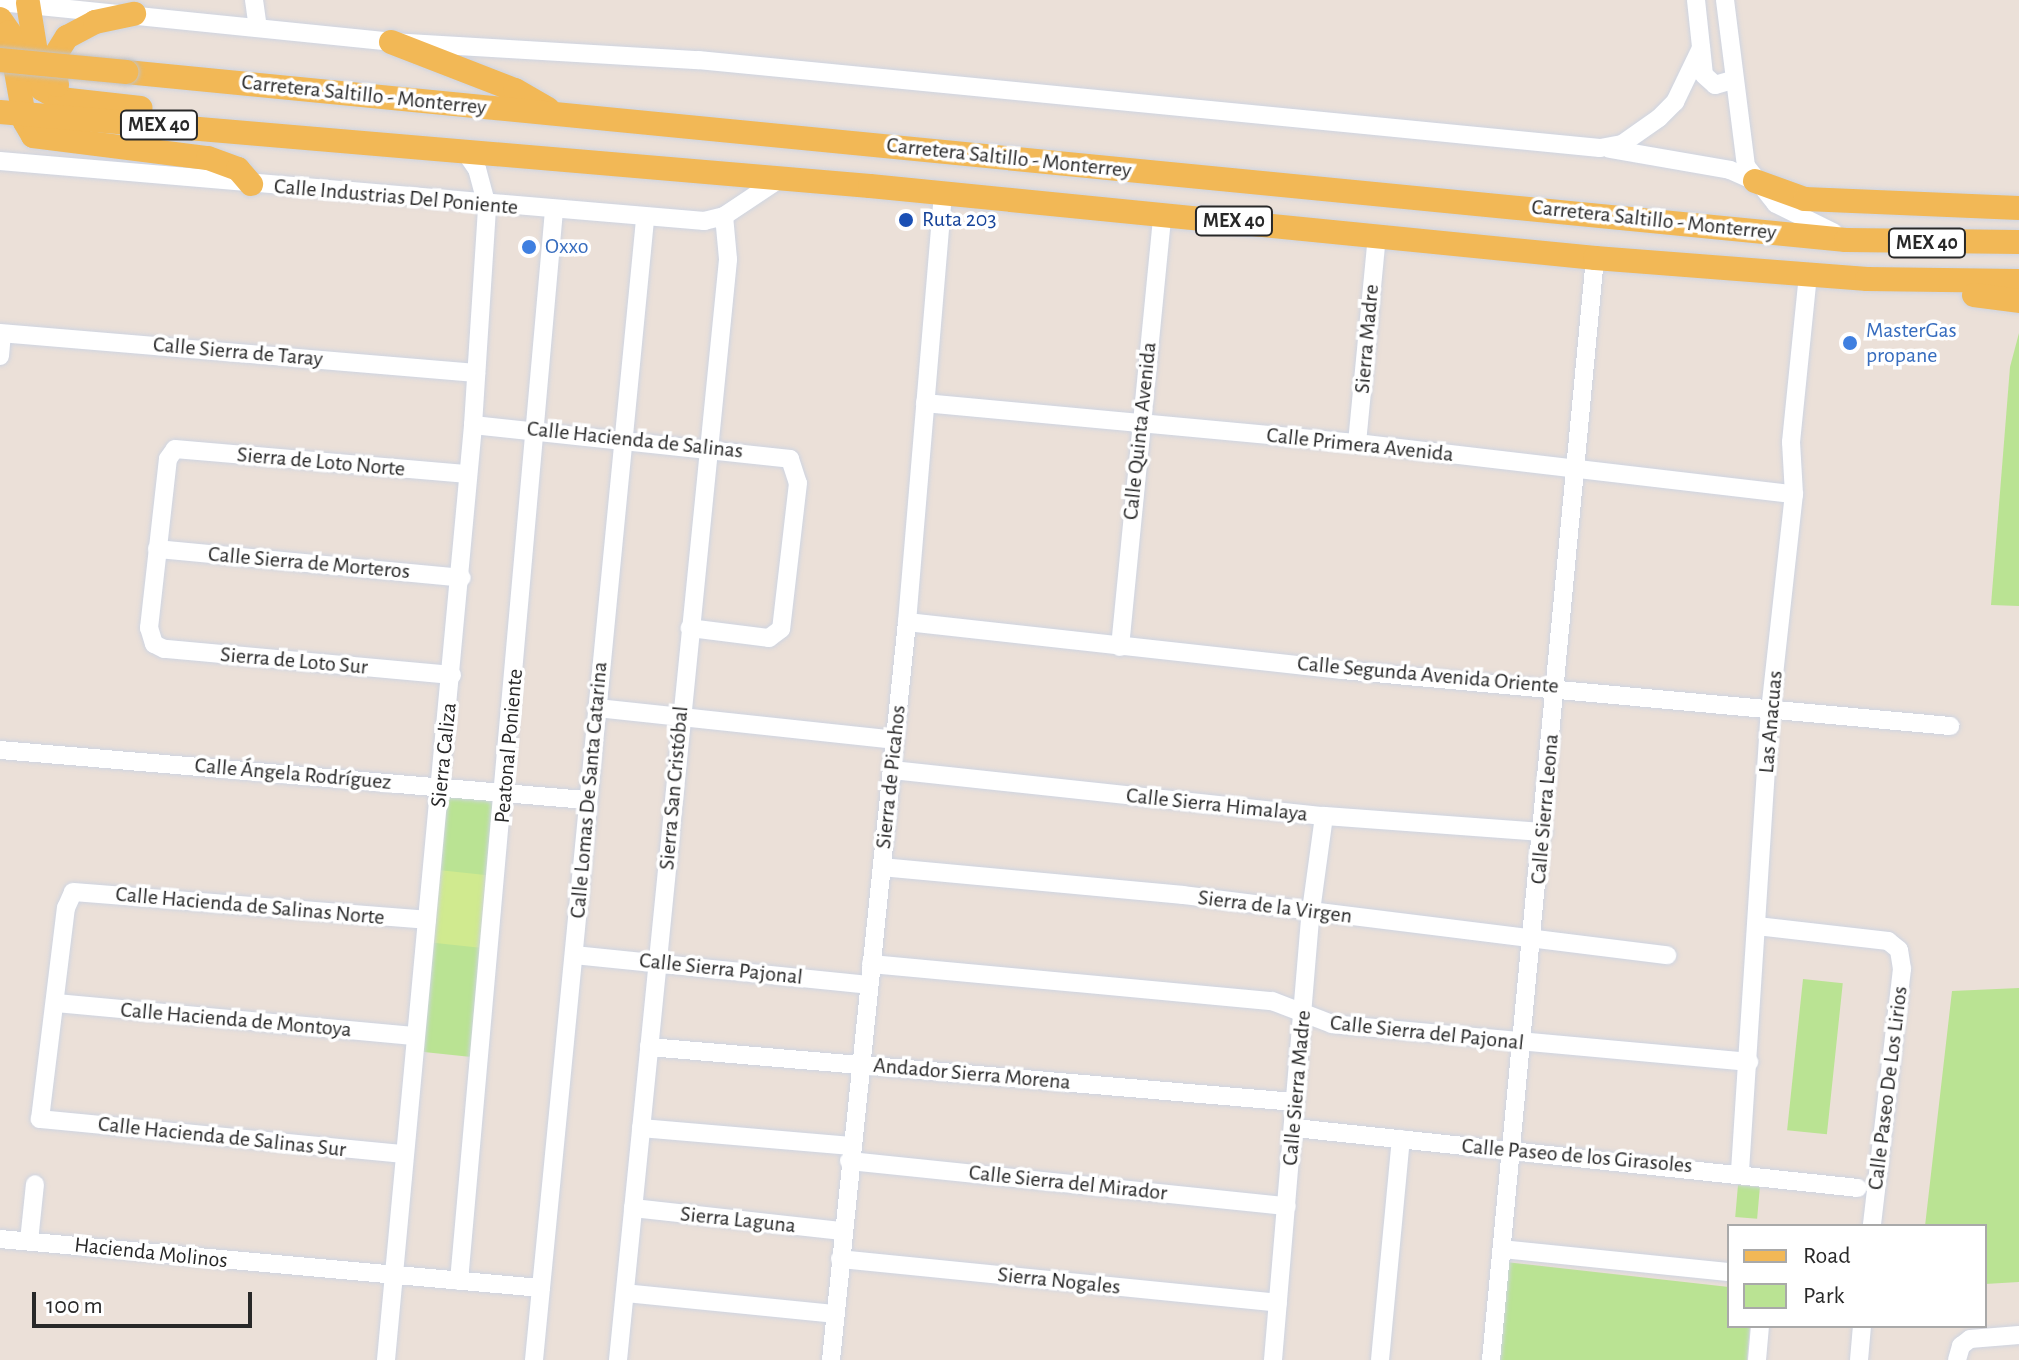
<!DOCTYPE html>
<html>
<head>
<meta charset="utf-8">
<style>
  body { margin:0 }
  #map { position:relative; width:2019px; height:1360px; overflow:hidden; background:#ebe0d8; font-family:"Alegreya Sans",sans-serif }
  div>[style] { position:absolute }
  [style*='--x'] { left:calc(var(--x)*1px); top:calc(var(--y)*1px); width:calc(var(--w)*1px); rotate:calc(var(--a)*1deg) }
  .green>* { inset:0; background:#bae393; transform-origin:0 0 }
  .pitch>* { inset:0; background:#d0ea8f; transform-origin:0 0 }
  .roads { filter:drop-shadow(0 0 2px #ced4e1) drop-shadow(0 0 2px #ced4e1) }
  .minor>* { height:18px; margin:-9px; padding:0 9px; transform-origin:9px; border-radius:9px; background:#fff }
  .major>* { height:24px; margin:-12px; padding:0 12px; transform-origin:12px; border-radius:12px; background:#f2b856 }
  .bridges { filter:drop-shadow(0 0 2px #c3c3c3) drop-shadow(0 0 2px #c3c3c3) }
  .major-bridge>* { height:24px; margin:-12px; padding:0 12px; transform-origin:12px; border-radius:12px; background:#f2b856 }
  .dots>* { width:22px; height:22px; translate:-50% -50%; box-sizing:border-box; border:4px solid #fff; border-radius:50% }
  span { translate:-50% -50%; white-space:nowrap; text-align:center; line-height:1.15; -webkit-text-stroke:7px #fff; paint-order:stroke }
  .shield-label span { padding:2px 6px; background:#fff; border:2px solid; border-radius:6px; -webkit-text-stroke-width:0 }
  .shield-label { font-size:20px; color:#282828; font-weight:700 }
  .street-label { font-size:22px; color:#282828 }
  .transit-label { font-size:22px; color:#164399 }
  .left { translate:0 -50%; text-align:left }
  .shop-label { font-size:22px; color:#366cbe }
  .legend { position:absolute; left:1727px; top:1224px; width:260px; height:104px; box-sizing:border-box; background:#fff; border:2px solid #a9a9a9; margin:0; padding:10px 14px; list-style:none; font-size:24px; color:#282828 }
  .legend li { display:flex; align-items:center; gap:16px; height:40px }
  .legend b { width:40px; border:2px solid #a9a9a9 }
  .scale { position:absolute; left:32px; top:1292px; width:220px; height:36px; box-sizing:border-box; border:4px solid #282828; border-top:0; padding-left:10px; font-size:24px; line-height:28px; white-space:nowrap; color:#282828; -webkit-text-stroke:6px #fff; paint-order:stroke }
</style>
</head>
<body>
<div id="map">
  <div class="green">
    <i style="clip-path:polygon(2019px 333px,2019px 606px,1991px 605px,2010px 367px)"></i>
    <i style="left:438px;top:782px;width:69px;height:270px;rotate:6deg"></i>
    <i style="left:1803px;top:979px;width:40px;height:152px;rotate:6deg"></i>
    <i style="clip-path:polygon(2019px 988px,2019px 1282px,1985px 1284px,1985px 1226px,1925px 1226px,1952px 991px)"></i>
    <i style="left:1738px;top:1185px;width:22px;height:32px;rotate:5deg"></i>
    <i style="clip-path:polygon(1506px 1262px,1729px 1287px,1729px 1326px,1750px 1326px,1747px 1360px,1500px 1360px)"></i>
  </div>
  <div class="pitch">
    <i style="left:429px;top:869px;width:59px;height:73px;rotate:6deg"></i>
  </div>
  <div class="roads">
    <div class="minor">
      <i style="--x:254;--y:0;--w:28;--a:82"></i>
      <i style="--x:1696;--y:0;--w:75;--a:83.9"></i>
      <i style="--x:1704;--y:75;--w:15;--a:42"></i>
      <i style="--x:1715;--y:85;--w:19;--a:-16"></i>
      <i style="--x:1725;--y:0;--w:167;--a:82.8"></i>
      <i style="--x:1746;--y:166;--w:48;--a:51.7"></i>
      <i style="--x:1776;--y:204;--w:64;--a:26.2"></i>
      <i style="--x:0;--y:2;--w:393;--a:5.8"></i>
      <i style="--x:391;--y:42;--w:308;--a:3.4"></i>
      <i style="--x:698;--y:60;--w:906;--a:5.57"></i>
      <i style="--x:1600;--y:148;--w:22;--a:-10"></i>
      <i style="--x:1622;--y:144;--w:45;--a:-35.1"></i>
      <i style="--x:1659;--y:118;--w:23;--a:-45"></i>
      <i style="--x:1675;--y:102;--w:60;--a:-64.3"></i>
      <i style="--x:1610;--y:149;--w:122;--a:9.9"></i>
      <i style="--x:1730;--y:170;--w:27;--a:24"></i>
      <i style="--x:0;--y:161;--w:707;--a:4.87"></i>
      <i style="--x:704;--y:221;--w:21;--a:-14"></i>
      <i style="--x:724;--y:216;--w:69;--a:-33.7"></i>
      <i style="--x:0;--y:333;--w:478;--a:4.8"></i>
      <i style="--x:0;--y:356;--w:22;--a:-85"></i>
      <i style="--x:925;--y:403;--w:434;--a:5.3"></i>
      <i style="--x:1357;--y:443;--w:440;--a:6.7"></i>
      <i style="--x:473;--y:425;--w:319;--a:6.1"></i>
      <i style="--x:790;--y:459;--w:25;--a:72"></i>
      <i style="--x:798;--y:483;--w:147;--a:96.6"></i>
      <i style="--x:781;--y:629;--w:15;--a:143"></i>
      <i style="--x:769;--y:638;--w:80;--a:-172.8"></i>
      <i style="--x:1357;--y:443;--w:209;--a:-84.5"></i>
      <i style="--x:157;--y:549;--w:306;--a:5.4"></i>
      <i style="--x:907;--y:622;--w:438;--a:6.3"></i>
      <i style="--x:1342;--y:670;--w:611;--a:5.26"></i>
      <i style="--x:1120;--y:647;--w:434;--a:-84.4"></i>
      <i style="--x:452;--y:675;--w:289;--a:-174.8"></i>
      <i style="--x:164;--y:649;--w:11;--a:-153"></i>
      <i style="--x:154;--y:644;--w:17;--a:-107"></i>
      <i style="--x:149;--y:628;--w:170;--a:-83.6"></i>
      <i style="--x:168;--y:459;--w:12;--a:-55"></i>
      <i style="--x:175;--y:449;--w:294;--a:4.9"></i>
      <i style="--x:597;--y:708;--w:299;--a:6.1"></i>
      <i style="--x:0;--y:750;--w:588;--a:4.88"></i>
      <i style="--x:892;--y:770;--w:434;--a:6.1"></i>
      <i style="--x:1324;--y:816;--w:220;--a:4.2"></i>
      <i style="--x:882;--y:867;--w:302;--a:5.3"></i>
      <i style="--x:1183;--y:895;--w:488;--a:7.1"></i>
      <i style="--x:1757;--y:926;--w:132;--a:6.5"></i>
      <i style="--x:1888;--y:941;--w:14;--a:39"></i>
      <i style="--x:1899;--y:950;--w:19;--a:81"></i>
      <i style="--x:1902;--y:969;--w:259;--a:96.7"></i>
      <i style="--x:574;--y:955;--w:296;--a:5.8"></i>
      <i style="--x:871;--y:964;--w:403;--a:5.3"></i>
      <i style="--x:1272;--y:1001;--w:64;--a:21"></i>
      <i style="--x:1332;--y:1024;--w:419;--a:5.2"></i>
      <i style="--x:57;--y:1003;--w:360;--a:5.3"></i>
      <i style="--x:649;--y:1047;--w:648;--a:4.87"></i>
      <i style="--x:641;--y:1128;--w:211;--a:4.9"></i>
      <i style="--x:1295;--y:1128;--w:566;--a:6.08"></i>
      <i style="--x:403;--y:1154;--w:365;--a:-174.5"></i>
      <i style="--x:40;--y:1119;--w:213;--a:-83"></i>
      <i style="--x:66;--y:908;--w:17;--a:-66"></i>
      <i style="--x:73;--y:892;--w:355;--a:4.5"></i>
      <i style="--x:849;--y:1161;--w:440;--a:5.9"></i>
      <i style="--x:1740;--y:1171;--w:461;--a:-86.3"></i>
      <i style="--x:1770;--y:711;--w:218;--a:-83.7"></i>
      <i style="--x:1794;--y:494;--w:52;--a:-93.3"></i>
      <i style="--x:1791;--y:442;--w:169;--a:-84.2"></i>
      <i style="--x:633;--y:1208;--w:211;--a:6.3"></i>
      <i style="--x:0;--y:1239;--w:543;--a:5.18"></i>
      <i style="--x:29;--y:1241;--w:57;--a:-84"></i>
      <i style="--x:1502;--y:1249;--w:228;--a:5.8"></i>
      <i style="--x:840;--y:1259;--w:440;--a:5.7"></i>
      <i style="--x:459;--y:1281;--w:1074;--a:-84.93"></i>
      <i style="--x:625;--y:1293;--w:211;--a:5.7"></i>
      <i style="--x:386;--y:1360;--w:939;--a:-84.68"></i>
      <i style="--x:473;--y:425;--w:219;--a:-86.3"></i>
      <i style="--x:487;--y:206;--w:38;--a:-105"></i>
      <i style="--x:477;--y:169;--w:19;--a:-125"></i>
      <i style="--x:534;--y:1360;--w:1146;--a:-84.44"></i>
      <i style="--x:618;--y:1360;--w:1106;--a:-84.29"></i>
      <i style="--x:728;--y:259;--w:43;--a:-95.3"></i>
      <i style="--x:831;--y:1360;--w:742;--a:-84.12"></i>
      <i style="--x:907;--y:622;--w:431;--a:-85.2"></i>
      <i style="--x:1273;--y:1360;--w:451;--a:-85.2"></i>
      <i style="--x:1311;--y:911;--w:96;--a:-82.2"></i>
      <i style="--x:1380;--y:1360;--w:222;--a:-84.6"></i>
      <i style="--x:1491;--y:1360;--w:1107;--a:-84.61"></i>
      <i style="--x:1757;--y:1360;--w:34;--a:-85"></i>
      <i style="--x:1859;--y:1360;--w:34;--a:-85"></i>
      <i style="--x:1957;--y:1360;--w:15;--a:-74"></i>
      <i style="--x:1961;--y:1346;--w:11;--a:-38"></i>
      <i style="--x:1970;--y:1339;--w:49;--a:-4.7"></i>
    </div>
    <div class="major">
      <i style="--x:28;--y:3;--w:87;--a:80.8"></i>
      <i style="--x:42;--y:89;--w:21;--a:29"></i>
      <i style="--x:60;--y:99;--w:81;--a:6.3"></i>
      <i style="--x:0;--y:19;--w:16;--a:55"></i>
      <i style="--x:9;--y:32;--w:91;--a:79.9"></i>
      <i style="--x:25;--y:122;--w:16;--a:60"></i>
      <i style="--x:33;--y:136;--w:176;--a:7.2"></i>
      <i style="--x:208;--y:158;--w:32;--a:20"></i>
      <i style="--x:238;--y:169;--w:20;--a:49"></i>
      <i style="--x:391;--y:42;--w:133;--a:21.2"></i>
      <i style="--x:515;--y:90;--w:38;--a:30"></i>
      <i style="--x:126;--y:72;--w:1728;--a:5.58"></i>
      <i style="--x:1846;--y:240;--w:173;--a:0.7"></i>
      <i style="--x:57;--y:85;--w:26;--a:-99"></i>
      <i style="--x:53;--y:59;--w:26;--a:-58"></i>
      <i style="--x:67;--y:37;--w:32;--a:-28"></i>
      <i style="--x:95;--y:22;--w:40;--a:-12"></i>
      <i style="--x:0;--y:112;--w:873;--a:4.86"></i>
      <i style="--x:870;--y:186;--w:729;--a:5.67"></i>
      <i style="--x:1595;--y:258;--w:273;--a:4.4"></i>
      <i style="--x:1867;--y:279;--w:152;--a:0.8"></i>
      <i style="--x:1755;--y:181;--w:53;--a:19.8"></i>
      <i style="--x:1805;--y:199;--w:214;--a:2.4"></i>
      <i style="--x:1974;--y:295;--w:45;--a:7.6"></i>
    </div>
  </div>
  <div class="bridges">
    <div class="major-bridge">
      <i style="--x:0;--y:60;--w:127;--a:5.4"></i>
    </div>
  </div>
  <div class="dots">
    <i style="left:906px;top:220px;background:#1a4fb4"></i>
    <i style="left:529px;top:247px;background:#3f7fe0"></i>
    <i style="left:1850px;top:343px;background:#3f7fe0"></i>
  </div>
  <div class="shield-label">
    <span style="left:159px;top:125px">MEX 40</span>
    <span style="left:1234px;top:221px">MEX 40</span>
    <span style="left:1927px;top:243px">MEX 40</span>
  </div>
  <div class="street-label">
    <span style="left:364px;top:95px;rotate:6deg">Carretera Saltillo - Monterrey</span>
    <span style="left:1009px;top:158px;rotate:6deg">Carretera Saltillo - Monterrey</span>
    <span style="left:396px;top:197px;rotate:5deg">Calle Industrias Del Poniente</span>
    <span style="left:1654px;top:220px;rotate:6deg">Carretera Saltillo - Monterrey</span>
    <span style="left:1367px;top:339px;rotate:-85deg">Sierra Madre</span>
    <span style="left:238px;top:352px;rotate:5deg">Calle Sierra de Taray</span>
    <span style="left:1140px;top:431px;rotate:-84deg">Calle Quinta Avenida</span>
    <span style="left:635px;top:440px;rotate:6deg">Calle Hacienda de Salinas</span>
    <span style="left:1360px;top:445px;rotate:6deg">Calle Primera Avenida</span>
    <span style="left:321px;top:462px;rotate:5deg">Sierra de Loto Norte</span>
    <span style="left:309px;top:563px;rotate:5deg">Calle Sierra de Morteros</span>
    <span style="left:294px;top:661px;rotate:5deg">Sierra de Loto Sur</span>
    <span style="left:1428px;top:675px;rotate:5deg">Calle Segunda Avenida Oriente</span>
    <span style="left:1771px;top:722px;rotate:-85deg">Las Anacuas</span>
    <span style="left:509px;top:746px;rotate:-85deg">Peatonal Poniente</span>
    <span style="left:444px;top:755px;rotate:-84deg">Sierra Caliza</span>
    <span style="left:293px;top:774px;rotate:5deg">Calle Ángela Rodríguez</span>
    <span style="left:891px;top:777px;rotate:-84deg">Sierra de Picahos</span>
    <span style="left:674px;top:788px;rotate:-85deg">Sierra San Cristóbal</span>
    <span style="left:589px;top:790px;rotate:-85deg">Calle Lomas De Santa Catarina</span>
    <span style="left:1217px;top:805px;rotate:6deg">Calle Sierra Himalaya</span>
    <span style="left:1545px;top:809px;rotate:-85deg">Calle Sierra Leona</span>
    <span style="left:250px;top:906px;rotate:5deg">Calle Hacienda de Salinas Norte</span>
    <span style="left:1275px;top:907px;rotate:7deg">Sierra de la Virgen</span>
    <span style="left:721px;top:969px;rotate:6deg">Calle Sierra Pajonal</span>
    <span style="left:236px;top:1020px;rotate:5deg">Calle Hacienda de Montoya</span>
    <span style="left:1427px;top:1033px;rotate:6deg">Calle Sierra del Pajonal</span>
    <span style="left:972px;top:1074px;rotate:5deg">Andador Sierra Morena</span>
    <span style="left:1297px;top:1088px;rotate:-85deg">Calle Sierra Madre</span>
    <span style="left:1888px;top:1088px;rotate:-83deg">Calle Paseo De Los Lirios</span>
    <span style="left:222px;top:1137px;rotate:6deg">Calle Hacienda de Salinas Sur</span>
    <span style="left:1577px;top:1156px;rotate:5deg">Calle Paseo de los Girasoles</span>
    <span style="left:1068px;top:1183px;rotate:6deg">Calle Sierra del Mirador</span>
    <span style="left:738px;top:1220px;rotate:6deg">Sierra Laguna</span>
    <span style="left:151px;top:1253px;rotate:6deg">Hacienda Molinos</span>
    <span style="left:1059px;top:1281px;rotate:6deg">Sierra Nogales</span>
  </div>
  <div class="transit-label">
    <span class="left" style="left:922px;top:220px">Ruta 203</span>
  </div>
  <div class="shop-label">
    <span class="left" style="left:545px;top:247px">Oxxo</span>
    <span class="left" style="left:1866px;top:343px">MasterGas<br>propane</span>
  </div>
  <ul class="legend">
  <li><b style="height:10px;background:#f2b856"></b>Road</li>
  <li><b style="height:22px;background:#bae393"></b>Park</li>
  </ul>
  <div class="scale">100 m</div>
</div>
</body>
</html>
